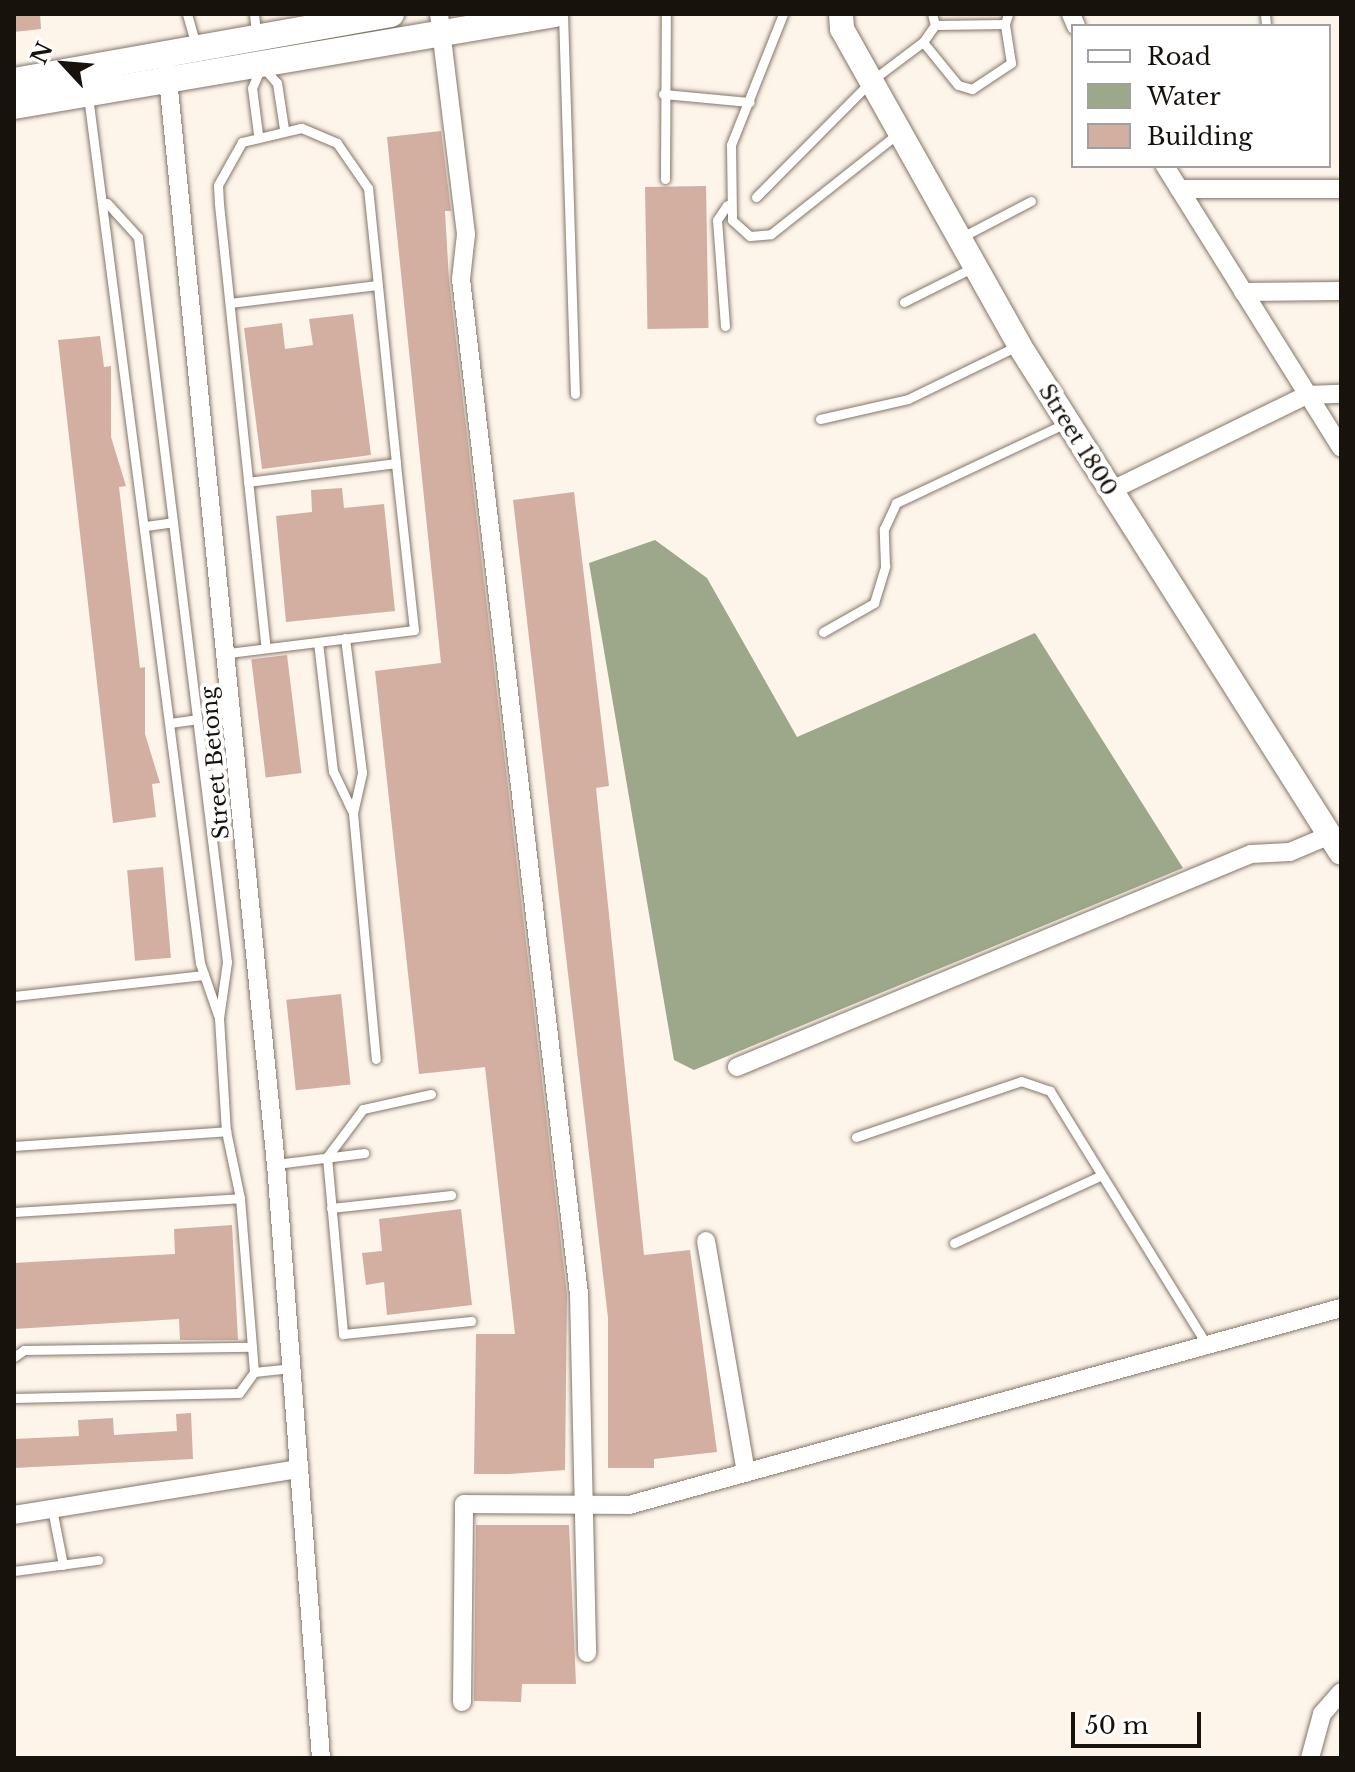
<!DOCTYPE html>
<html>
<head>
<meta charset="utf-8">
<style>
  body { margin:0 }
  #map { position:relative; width:1355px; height:1772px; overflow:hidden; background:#fdf4ea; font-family:"Libre Baskerville",serif }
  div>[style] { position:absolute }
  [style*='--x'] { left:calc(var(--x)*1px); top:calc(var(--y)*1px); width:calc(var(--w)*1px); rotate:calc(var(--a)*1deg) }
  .water>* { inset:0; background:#9ca889 }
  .building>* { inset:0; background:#d2afa1; transform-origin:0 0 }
  .roads { filter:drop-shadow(0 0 2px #847767) drop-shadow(0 0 2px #847767) }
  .service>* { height:9px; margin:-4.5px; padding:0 4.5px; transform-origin:4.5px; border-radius:4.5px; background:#fff }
  .minor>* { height:18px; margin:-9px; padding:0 9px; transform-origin:9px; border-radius:9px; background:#fff }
  .tertiary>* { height:24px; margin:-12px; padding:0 12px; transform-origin:12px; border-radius:12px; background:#fff }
  .secondary>* { height:26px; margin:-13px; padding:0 13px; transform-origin:13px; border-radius:13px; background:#fff }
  span { translate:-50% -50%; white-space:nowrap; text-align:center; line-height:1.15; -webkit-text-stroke:8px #fff; paint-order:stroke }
  .street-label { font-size:22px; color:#17120c }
  .frame { position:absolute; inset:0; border:16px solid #17120c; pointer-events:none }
  .legend { position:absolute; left:1071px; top:24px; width:260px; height:144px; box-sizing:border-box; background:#fff; border:2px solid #a2a09e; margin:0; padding:10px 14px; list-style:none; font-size:24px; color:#17120c }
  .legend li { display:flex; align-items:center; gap:16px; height:40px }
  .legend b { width:40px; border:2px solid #a2a09e }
  .north { position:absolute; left:24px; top:24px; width:80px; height:80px; -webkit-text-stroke:6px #fff; paint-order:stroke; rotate:296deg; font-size:22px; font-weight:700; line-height:32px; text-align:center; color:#17120c }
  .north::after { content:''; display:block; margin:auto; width:28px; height:36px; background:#17120c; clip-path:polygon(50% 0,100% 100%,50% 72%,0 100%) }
  .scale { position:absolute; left:1071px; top:1712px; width:130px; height:36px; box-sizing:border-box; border:4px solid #17120c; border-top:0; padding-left:10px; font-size:24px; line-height:28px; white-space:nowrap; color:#17120c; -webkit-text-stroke:6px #fff; paint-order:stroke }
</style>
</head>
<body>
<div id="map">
  <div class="water">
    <i style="clip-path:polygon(655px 540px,707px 578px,797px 737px,1035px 633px,1183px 868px,694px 1070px,674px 1060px,589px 563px)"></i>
  </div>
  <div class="building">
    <i style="clip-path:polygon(14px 14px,40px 14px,41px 29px,14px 32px)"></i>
    <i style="clip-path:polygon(441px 131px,451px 211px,445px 211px,449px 280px,567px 1295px,565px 1470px,509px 1474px,474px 1474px,476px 1334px,515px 1334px,485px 1067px,419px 1074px,375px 671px,441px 663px,387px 137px)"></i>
    <i style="left:706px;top:186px;width:142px;height:61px;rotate:89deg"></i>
    <i style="clip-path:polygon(353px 314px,371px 455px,262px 469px,244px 328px,282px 323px,285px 349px,313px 345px,309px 319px)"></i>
    <i style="clip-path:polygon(100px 336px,104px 367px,111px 366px,111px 437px,126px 486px,119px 487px,140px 668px,145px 667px,145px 734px,160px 783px,152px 784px,156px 817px,113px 823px,58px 340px)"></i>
    <i style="clip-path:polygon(342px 488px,344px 508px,384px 504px,395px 611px,286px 622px,276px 516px,312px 512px,311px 490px)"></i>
    <i style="clip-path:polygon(574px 492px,609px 786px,596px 788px,644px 1255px,690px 1250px,717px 1452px,654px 1459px,654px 1468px,608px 1468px,608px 1318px,513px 500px)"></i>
    <i style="left:287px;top:655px;width:119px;height:36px;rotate:83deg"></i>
    <i style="left:163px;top:867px;width:91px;height:36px;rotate:85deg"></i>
    <i style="left:341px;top:994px;width:91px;height:55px;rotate:84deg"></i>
    <i style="clip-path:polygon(461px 1209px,472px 1305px,387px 1315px,384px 1282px,366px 1285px,362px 1253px,382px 1251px,379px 1219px)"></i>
    <i style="clip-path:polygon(232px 1225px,238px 1340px,180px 1340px,179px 1319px,14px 1329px,14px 1263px,175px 1254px,174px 1229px)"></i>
    <i style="clip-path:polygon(191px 1413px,193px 1459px,14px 1468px,14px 1439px,79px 1436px,78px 1420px,113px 1418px,114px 1435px,177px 1431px,176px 1414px)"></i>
    <i style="clip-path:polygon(476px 1525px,569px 1525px,576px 1684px,522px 1684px,521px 1702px,474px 1701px)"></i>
  </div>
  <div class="roads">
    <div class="service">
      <i style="--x:187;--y:14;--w:35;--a:74"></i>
      <i style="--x:254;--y:14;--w:20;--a:84"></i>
      <i style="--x:563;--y:14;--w:380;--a:88.2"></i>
      <i style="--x:783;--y:14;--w:141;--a:111.7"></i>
      <i style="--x:731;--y:145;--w:75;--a:89.2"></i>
      <i style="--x:732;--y:220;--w:24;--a:42"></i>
      <i style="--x:750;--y:236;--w:21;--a:-5"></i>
      <i style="--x:771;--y:234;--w:161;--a:-38.4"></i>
      <i style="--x:1265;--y:14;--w:12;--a:85"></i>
      <i style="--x:935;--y:25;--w:70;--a:-0.8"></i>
      <i style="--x:1005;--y:24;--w:10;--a:-73"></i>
      <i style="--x:923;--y:42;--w:55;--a:50.9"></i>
      <i style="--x:958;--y:85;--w:15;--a:16"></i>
      <i style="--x:972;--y:89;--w:47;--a:-33.7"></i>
      <i style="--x:1011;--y:63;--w:39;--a:-99"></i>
      <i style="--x:263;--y:67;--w:21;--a:49"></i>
      <i style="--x:277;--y:83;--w:47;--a:81.3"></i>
      <i style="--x:663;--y:94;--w:87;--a:5.3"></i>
      <i style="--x:88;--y:96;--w:874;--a:82.64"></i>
      <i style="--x:200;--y:963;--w:55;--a:70.9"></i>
      <i style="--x:258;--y:134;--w:46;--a:-97.4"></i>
      <i style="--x:252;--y:88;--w:21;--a:-67"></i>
      <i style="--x:665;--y:179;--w:165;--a:-89.7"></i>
      <i style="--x:756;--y:197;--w:163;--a:-45.2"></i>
      <i style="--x:871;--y:81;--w:65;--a:-36.9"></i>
      <i style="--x:923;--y:42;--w:21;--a:-55"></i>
      <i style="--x:935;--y:25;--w:11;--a:-105"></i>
      <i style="--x:107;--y:203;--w:46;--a:47.6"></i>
      <i style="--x:138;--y:237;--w:730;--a:83"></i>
      <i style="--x:227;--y:962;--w:57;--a:98.1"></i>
      <i style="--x:219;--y:1018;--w:113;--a:86.5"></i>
      <i style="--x:226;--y:1131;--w:68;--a:78.2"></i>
      <i style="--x:240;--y:1198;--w:175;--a:85.4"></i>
      <i style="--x:254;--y:1372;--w:37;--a:-6"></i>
      <i style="--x:960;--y:238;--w:80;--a:-27.5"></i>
      <i style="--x:904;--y:302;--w:76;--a:-26.6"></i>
      <i style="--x:230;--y:303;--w:148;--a:-7"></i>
      <i style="--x:725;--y:326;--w:106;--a:-94.3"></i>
      <i style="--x:717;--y:220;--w:18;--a:-56"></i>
      <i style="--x:820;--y:419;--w:90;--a:-12.8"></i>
      <i style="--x:908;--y:399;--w:121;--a:-25.9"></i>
      <i style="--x:248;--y:482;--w:149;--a:-7.3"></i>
      <i style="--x:396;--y:463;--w:276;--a:-95.8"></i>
      <i style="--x:368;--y:188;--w:55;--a:-124.6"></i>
      <i style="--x:337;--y:143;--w:39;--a:-157"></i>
      <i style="--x:301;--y:128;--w:61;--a:166.7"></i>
      <i style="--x:242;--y:142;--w:49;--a:119.2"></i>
      <i style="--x:218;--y:185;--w:19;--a:87"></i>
      <i style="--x:219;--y:204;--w:446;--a:84"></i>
      <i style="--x:146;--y:526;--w:27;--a:-8"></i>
      <i style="--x:823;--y:632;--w:59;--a:-29.6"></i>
      <i style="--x:874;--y:603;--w:39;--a:-73"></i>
      <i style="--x:885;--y:566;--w:37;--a:-92"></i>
      <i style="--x:884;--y:529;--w:29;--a:-65"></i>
      <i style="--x:896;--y:503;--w:188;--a:-25.2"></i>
      <i style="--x:345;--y:638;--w:136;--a:82.8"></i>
      <i style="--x:362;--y:773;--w:41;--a:102.7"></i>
      <i style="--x:353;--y:813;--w:247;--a:84.7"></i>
      <i style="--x:318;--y:642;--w:130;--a:83.4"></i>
      <i style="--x:333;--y:771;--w:47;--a:64.5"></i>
      <i style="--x:229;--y:653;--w:186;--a:-7.1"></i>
      <i style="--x:414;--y:630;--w:168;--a:-96.2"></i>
      <i style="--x:170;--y:723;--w:27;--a:-8"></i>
      <i style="--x:14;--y:996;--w:191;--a:-6.3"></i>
      <i style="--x:431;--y:1094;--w:70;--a:167.6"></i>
      <i style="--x:363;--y:1109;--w:60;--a:126.9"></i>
      <i style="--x:327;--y:1157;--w:178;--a:84.8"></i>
      <i style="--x:343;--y:1334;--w:129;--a:-5.8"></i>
      <i style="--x:856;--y:1137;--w:174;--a:-18.7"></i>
      <i style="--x:1021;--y:1081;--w:31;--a:19"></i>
      <i style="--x:1050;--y:1091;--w:301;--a:58.3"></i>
      <i style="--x:14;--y:1146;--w:213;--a:-4"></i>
      <i style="--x:276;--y:1164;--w:89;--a:-7.1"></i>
      <i style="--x:331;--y:1208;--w:121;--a:-6.2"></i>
      <i style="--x:14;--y:1212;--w:226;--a:-3.5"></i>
      <i style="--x:954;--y:1243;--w:161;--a:-24.7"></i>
      <i style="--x:14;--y:1357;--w:12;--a:-35"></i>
      <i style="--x:24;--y:1350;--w:228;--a:-0.8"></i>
      <i style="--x:14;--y:1398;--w:225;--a:-1.3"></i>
      <i style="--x:239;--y:1393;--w:26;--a:-54"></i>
      <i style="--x:52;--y:1509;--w:57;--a:78.9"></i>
      <i style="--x:14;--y:1571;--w:85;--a:-7.5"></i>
    </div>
    <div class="minor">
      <i style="--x:439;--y:14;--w:222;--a:83"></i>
      <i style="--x:466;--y:234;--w:45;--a:96.3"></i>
      <i style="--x:461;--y:279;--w:1022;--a:83.37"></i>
      <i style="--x:579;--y:1294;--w:359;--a:88.7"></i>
      <i style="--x:1071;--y:14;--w:13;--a:67"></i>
      <i style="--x:167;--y:69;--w:1100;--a:84.32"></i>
      <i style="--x:276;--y:1164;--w:596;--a:85.67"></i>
      <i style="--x:1165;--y:166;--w:332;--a:58"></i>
      <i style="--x:1179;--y:189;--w:162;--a:0"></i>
      <i style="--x:1243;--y:292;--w:98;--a:-0.6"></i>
      <i style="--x:1110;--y:491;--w:219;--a:-26"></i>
      <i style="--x:1307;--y:395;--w:34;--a:-2"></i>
      <i style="--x:737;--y:1067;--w:556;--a:-22.51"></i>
      <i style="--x:1251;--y:854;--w:39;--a:-3"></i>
      <i style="--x:1290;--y:852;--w:43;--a:-23"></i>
      <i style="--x:706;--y:1241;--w:235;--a:80.2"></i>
      <i style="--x:14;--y:1515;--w:289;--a:-9.2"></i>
      <i style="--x:462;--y:1702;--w:198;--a:-89.4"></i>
      <i style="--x:464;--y:1504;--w:165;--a:0.3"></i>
      <i style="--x:629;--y:1505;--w:739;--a:-15.47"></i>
      <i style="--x:1310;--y:1758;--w:46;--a:-74.7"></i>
      <i style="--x:1322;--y:1714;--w:29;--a:-49"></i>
    </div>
    <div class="tertiary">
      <i style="--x:841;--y:14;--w:15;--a:86"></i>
      <i style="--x:842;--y:29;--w:362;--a:60.7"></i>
      <i style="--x:1019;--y:345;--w:601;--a:57.63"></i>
    </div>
    <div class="secondary">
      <i style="--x:14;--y:81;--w:383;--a:-10.1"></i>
      <i style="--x:14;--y:106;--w:549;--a:-9.65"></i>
    </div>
  </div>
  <div class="street-label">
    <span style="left:1078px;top:440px;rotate:58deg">Street 1800</span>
    <span style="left:215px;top:763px;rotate:-95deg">Street Betong</span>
  </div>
  <div class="frame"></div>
  <ul class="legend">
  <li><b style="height:10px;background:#fff"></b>Road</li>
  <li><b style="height:22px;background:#9ca889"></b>Water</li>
  <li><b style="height:22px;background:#d2afa1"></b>Building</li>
  </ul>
  <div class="north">N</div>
  <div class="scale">50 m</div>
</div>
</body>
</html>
